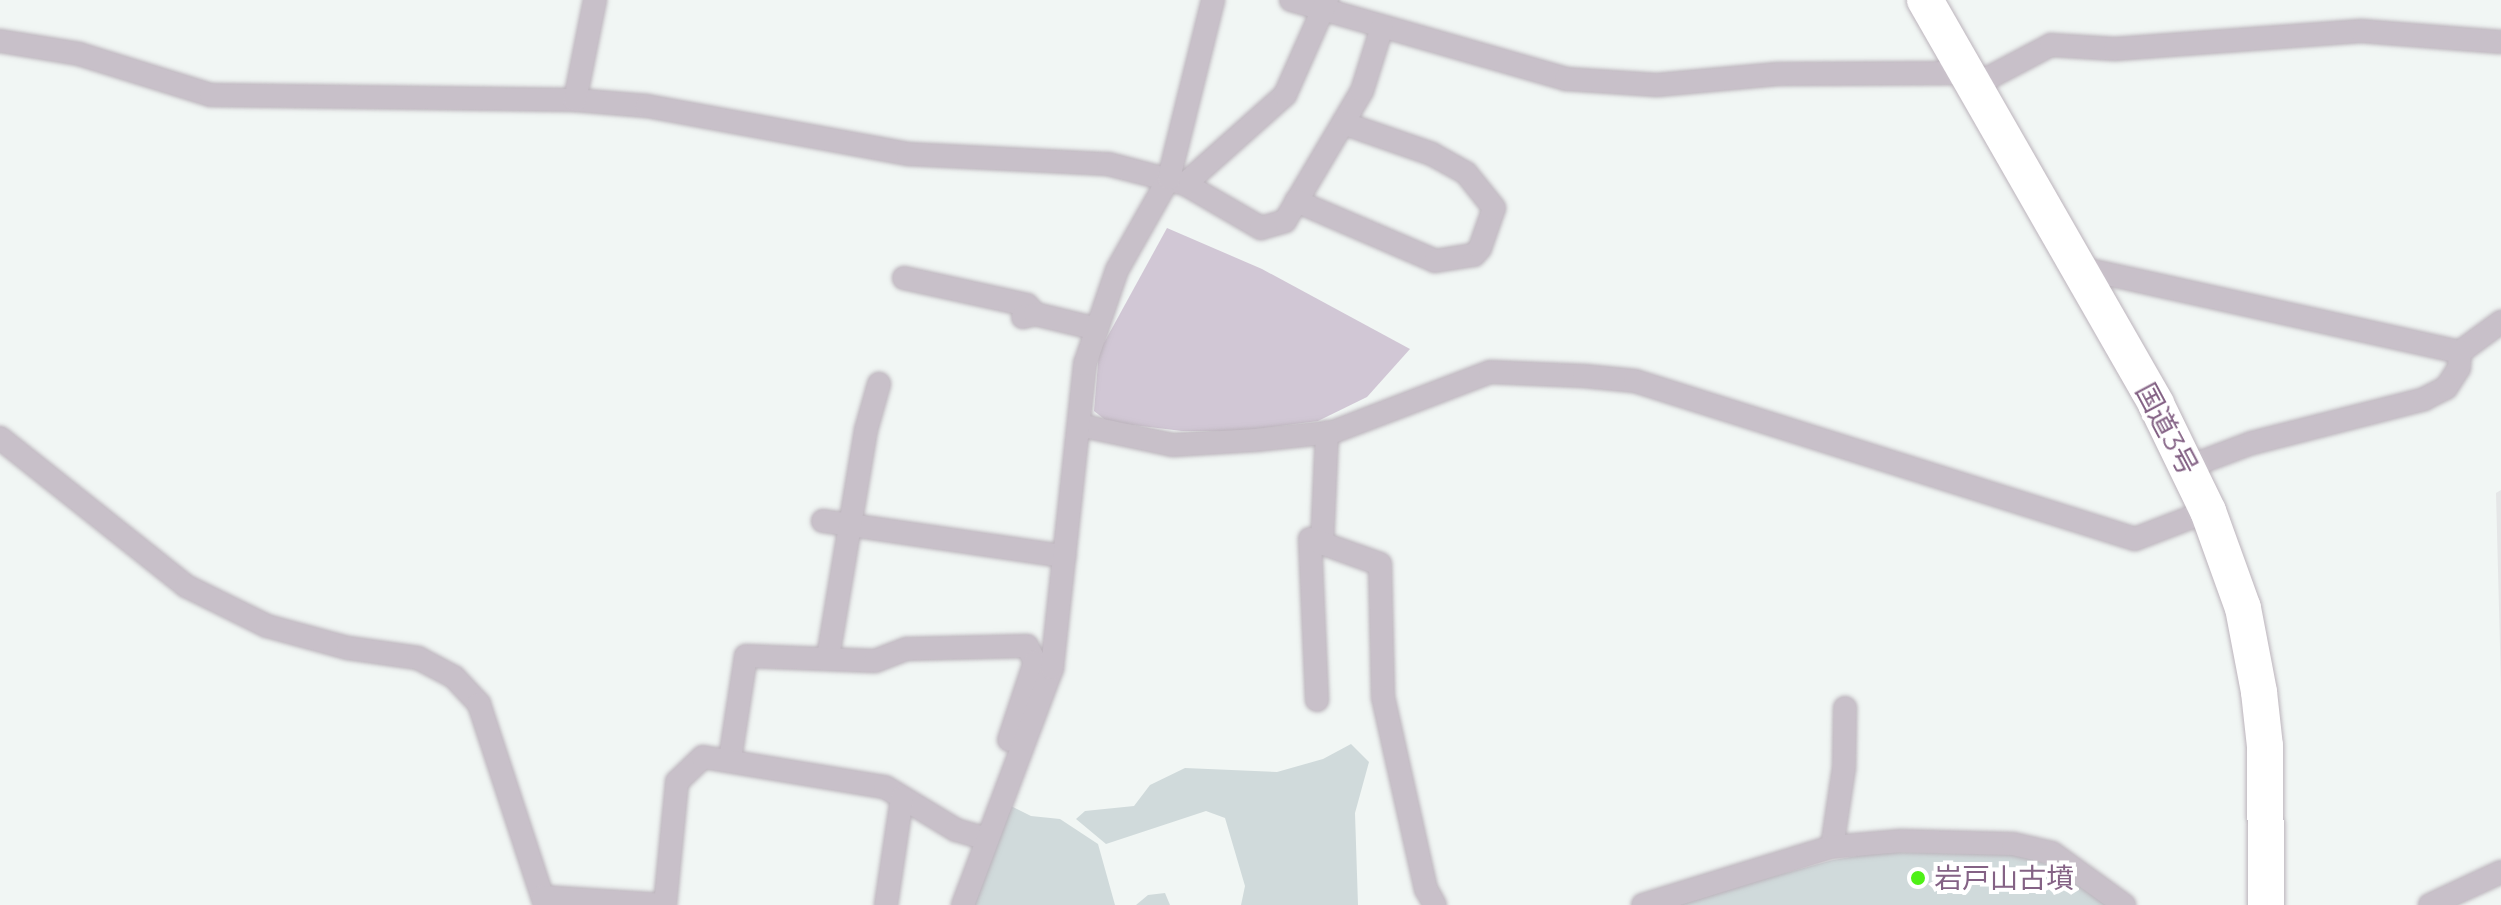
<!DOCTYPE html>
<html>
<head>
<meta charset="utf-8">
<style>
  body { margin:0 }
  #map { position:relative; width:2501px; height:905px; overflow:hidden; background:#f1f6f4; font-family:Montserrat,"Noto Sans JP",sans-serif }
  div>[style] { position:absolute }
  [style*='--x'] { left:calc(var(--x)*1px); top:calc(var(--y)*1px); width:calc(var(--w)*1px); rotate:calc(var(--a)*1deg) }
  .built>* { inset:0; background:#e5e6e7 }
  .green>* { inset:0; background:#d0dadb }
  .water>* { inset:0; background:#d1c7d5 }
  .roads { filter:drop-shadow(0 0 2px #bbb3bb) drop-shadow(0 0 2px #bbb3bb) }
  .minor>* { height:22px; margin:-11px; padding:0 11px; transform-origin:11px; border-radius:11px; background:#c8c0c9 }
  .trunk>* { height:36px; margin:-18px; padding:0 18px; transform-origin:18px; border-radius:18px; background:#fff }
  .dots>* { width:22px; height:22px; translate:-50% -50%; box-sizing:border-box; border:4px solid #fff; border-radius:50% }
  span { translate:-50% -50%; white-space:nowrap; text-align:center; line-height:1.15; -webkit-text-stroke:8px #fff; paint-order:stroke }
  .street-label { font-size:28px; color:#846285 }
  .poi-label { font-size:28px; color:#846285 }
  .left { translate:0 -50%; text-align:left }
</style>
</head>
<body>
<div id="map">
  <div class="built">
    <i style="clip-path:polygon(2501px 490px,2501px 686px,2496px 493px)"></i>
  </div>
  <div class="green">
    <i style="clip-path:polygon(1351px 744px,1369px 762px,1355px 813px,1358px 905px,1241px 905px,1245px 886px,1225px 818px,1206px 811px,1106px 844px,1076px 819px,1085px 811px,1134px 806px,1150px 785px,1185px 768px,1277px 772px,1323px 759px)"></i>
    <i style="clip-path:polygon(1007px 804px,1031px 816px,1060px 819px,1098px 844px,1115px 905px,972px 905px)"></i>
    <i style="clip-path:polygon(1882px 852px,2025px 855px,2053px 867px,2106px 905px,1669px 905px,1833px 860px)"></i>
    <i style="clip-path:polygon(1165px 893px,1170px 905px,1136px 905px,1148px 895px)"></i>
  </div>
  <div class="water">
    <i style="clip-path:polygon(1167px 228px,1262px 269px,1410px 349px,1367px 397px,1318px 421px,1241px 431px,1182px 431px,1108px 422px,1094px 411px,1099px 352px)"></i>
  </div>
  <div class="roads">
    <div class="minor">
      <i style="--x:1291;--y:0;--w:286;--a:16"></i>
      <i style="--x:1566;--y:79;--w:91;--a:3.8"></i>
      <i style="--x:1657;--y:85;--w:121;--a:-5.2"></i>
      <i style="--x:1778;--y:74;--w:190;--a:-0.3"></i>
      <i style="--x:0;--y:41;--w:80;--a:9.3"></i>
      <i style="--x:79;--y:54;--w:138;--a:17.3"></i>
      <i style="--x:211;--y:95;--w:364;--a:0.8"></i>
      <i style="--x:575;--y:100;--w:72;--a:4.8"></i>
      <i style="--x:647;--y:106;--w:265;--a:10.4"></i>
      <i style="--x:908;--y:154;--w:200;--a:2.9"></i>
      <i style="--x:1108;--y:164;--w:80;--a:14.6"></i>
      <i style="--x:1185;--y:184;--w:88;--a:30.1"></i>
      <i style="--x:1261;--y:228;--w:25;--a:-16"></i>
      <i style="--x:1285;--y:221;--w:151;--a:-59.4"></i>
      <i style="--x:1362;--y:91;--w:67;--a:-72.6"></i>
      <i style="--x:1975;--y:85;--w:86;--a:-27.8"></i>
      <i style="--x:2051;--y:45;--w:64;--a:3.6"></i>
      <i style="--x:2115;--y:49;--w:247;--a:-4.2"></i>
      <i style="--x:2361;--y:31;--w:140;--a:4.5"></i>
      <i style="--x:575;--y:100;--w:102;--a:-78.7"></i>
      <i style="--x:1185;--y:184;--w:134;--a:-41.7"></i>
      <i style="--x:1285;--y:95;--w:104;--a:-66.1"></i>
      <i style="--x:1296;--y:201;--w:151;--a:23.3"></i>
      <i style="--x:1435;--y:261;--w:39;--a:-9"></i>
      <i style="--x:1474;--y:255;--w:9;--a:-49"></i>
      <i style="--x:1480;--y:248;--w:42;--a:-70.7"></i>
      <i style="--x:1494;--y:208;--w:45;--a:-128.7"></i>
      <i style="--x:1466;--y:173;--w:39;--a:-151"></i>
      <i style="--x:1432;--y:154;--w:94;--a:-160.8"></i>
      <i style="--x:2076;--y:267;--w:393;--a:12.5"></i>
      <i style="--x:2460;--y:352;--w:51;--a:-36.2"></i>
      <i style="--x:904;--y:278;--w:126;--a:12.4"></i>
      <i style="--x:1027;--y:305;--w:12;--a:48"></i>
      <i style="--x:1023;--y:317;--w:12;--a:-14"></i>
      <i style="--x:1035;--y:314;--w:64;--a:13.6"></i>
      <i style="--x:1079;--y:425;--w:96;--a:12"></i>
      <i style="--x:1173;--y:445;--w:83;--a:-3.4"></i>
      <i style="--x:1256;--y:440;--w:77;--a:-5.9"></i>
      <i style="--x:1333;--y:432;--w:168;--a:-20.9"></i>
      <i style="--x:1490;--y:372;--w:94;--a:2.4"></i>
      <i style="--x:1584;--y:376;--w:51;--a:5.6"></i>
      <i style="--x:1635;--y:381;--w:524;--a:17.54"></i>
      <i style="--x:2135;--y:539;--w:78;--a:-21"></i>
      <i style="--x:0;--y:438;--w:238;--a:38.5"></i>
      <i style="--x:186;--y:586;--w:90;--a:26.3"></i>
      <i style="--x:267;--y:626;--w:84;--a:15.2"></i>
      <i style="--x:348;--y:648;--w:71;--a:8.1"></i>
      <i style="--x:418;--y:658;--w:41;--a:27.8"></i>
      <i style="--x:454;--y:677;--w:37;--a:47"></i>
      <i style="--x:479;--y:704;--w:212;--a:71.8"></i>
      <i style="--x:2188;--y:467;--w:68;--a:-20.6"></i>
      <i style="--x:2252;--y:443;--w:178;--a:-14.3"></i>
      <i style="--x:2424;--y:399;--w:25;--a:-27"></i>
      <i style="--x:2446;--y:388;--w:24;--a:-57"></i>
      <i style="--x:2459;--y:368;--w:16;--a:-86"></i>
      <i style="--x:823;--y:521;--w:244;--a:8.3"></i>
      <i style="--x:1322;--y:544;--w:112;--a:-87.4"></i>
      <i style="--x:828;--y:657;--w:230;--a:-80.5"></i>
      <i style="--x:866;--y:430;--w:48;--a:-74.2"></i>
      <i style="--x:1317;--y:700;--w:161;--a:-92.5"></i>
      <i style="--x:1310;--y:539;--w:74;--a:19.7"></i>
      <i style="--x:1380;--y:564;--w:133;--a:88.7"></i>
      <i style="--x:1383;--y:697;--w:197;--a:77.4"></i>
      <i style="--x:1426;--y:889;--w:18;--a:61"></i>
      <i style="--x:730;--y:759;--w:104;--a:-81.2"></i>
      <i style="--x:746;--y:656;--w:129;--a:2.2"></i>
      <i style="--x:875;--y:661;--w:34;--a:-21"></i>
      <i style="--x:907;--y:649;--w:120;--a:-1.4"></i>
      <i style="--x:1027;--y:646;--w:18;--a:63"></i>
      <i style="--x:1035;--y:662;--w:82;--a:108.4"></i>
      <i style="--x:1832;--y:847;--w:80;--a:-81.4"></i>
      <i style="--x:1844;--y:768;--w:60;--a:-89"></i>
      <i style="--x:543;--y:897;--w:122;--a:3.8"></i>
      <i style="--x:665;--y:905;--w:124;--a:-84.4"></i>
      <i style="--x:677;--y:782;--w:36;--a:-44"></i>
      <i style="--x:703;--y:757;--w:184;--a:9.4"></i>
      <i style="--x:885;--y:787;--w:83;--a:31.2"></i>
      <i style="--x:956;--y:830;--w:32;--a:16"></i>
      <i style="--x:886;--y:905;--w:108;--a:-81.5"></i>
      <i style="--x:963;--y:905;--w:253;--a:-69.4"></i>
      <i style="--x:1052;--y:668;--w:306;--a:-83.8"></i>
      <i style="--x:1085;--y:364;--w:99;--a:-71.2"></i>
      <i style="--x:1117;--y:270;--w:106;--a:-60.5"></i>
      <i style="--x:1169;--y:178;--w:183;--a:-76.1"></i>
      <i style="--x:1643;--y:905;--w:198;--a:-17.1"></i>
      <i style="--x:1832;--y:847;--w:69;--a:-5"></i>
      <i style="--x:1901;--y:841;--w:112;--a:1.5"></i>
      <i style="--x:2013;--y:844;--w:40;--a:13"></i>
      <i style="--x:2052;--y:853;--w:89;--a:35.8"></i>
      <i style="--x:2430;--y:905;--w:78;--a:-24.9"></i>
    </div>
    <div class="trunk">
      <i style="--x:1925;--y:0;--w:465;--a:60.2"></i>
      <i style="--x:2156;--y:404;--w:119;--a:64.1"></i>
      <i style="--x:2208;--y:511;--w:103;--a:70.2"></i>
      <i style="--x:2243;--y:608;--w:86;--a:79.2"></i>
      <i style="--x:2259;--y:692;--w:54;--a:83.7"></i>
      <i style="--x:2265;--y:746;--w:159;--a:89.6"></i>
    </div>
  </div>
  <div class="dots">
    <i style="left:1918px;top:878px;background:#4ef116"></i>
  </div>
  <div class="street-label">
    <span style="left:2167px;top:429px;rotate:62deg">国道3号</span>
  </div>
  <div class="poi-label">
    <span class="left" style="left:1934px;top:878px">岩戸山古墳</span>
  </div>
</div>
</body>
</html>
